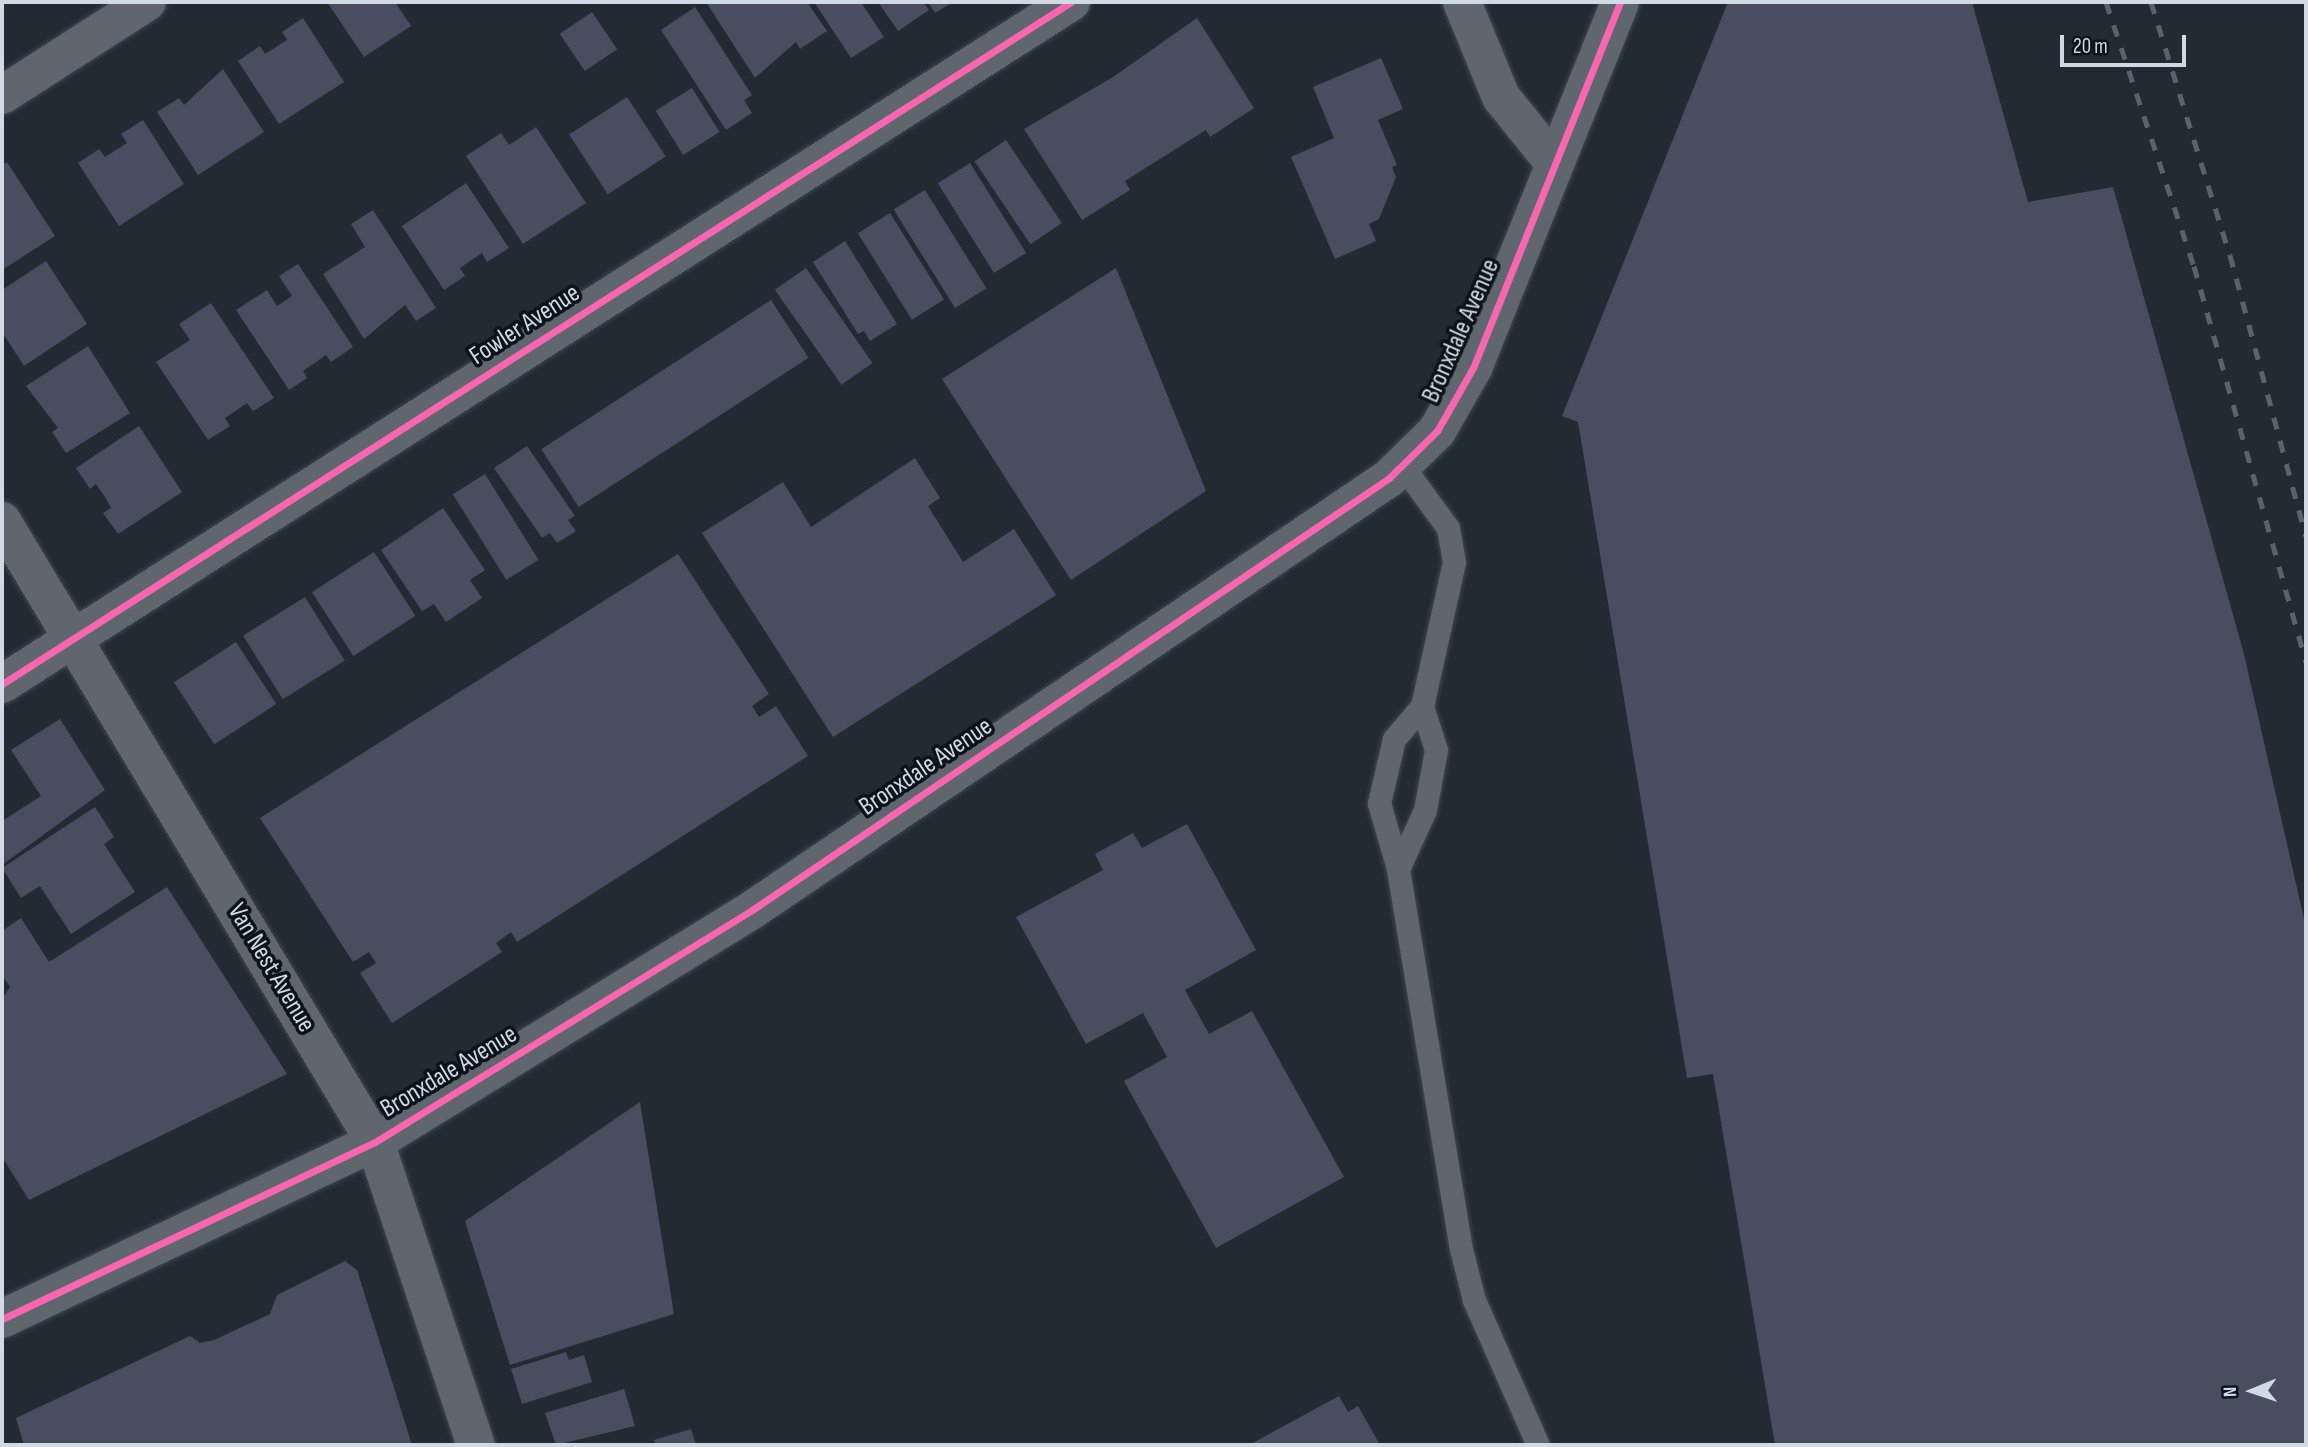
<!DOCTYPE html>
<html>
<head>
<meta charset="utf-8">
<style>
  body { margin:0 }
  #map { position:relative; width:2308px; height:1447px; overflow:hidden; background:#222b34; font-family:"Sofia Sans Condensed",sans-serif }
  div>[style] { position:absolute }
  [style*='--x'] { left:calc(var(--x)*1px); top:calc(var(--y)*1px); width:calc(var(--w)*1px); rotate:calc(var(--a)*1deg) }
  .building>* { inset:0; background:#484d5f; transform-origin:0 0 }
  .roads { filter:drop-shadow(0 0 2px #3f474f) drop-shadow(0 0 2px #3f474f) }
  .lane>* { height:23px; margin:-11.5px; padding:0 11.5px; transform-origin:11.5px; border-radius:11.5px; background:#5f666d }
  .street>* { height:38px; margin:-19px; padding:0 19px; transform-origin:19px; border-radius:19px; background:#5f666d }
  .secondary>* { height:38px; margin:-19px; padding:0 19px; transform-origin:19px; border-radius:19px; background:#5f666d }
  .rail>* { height:5px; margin-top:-2.5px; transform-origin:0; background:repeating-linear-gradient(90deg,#5c626a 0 12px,transparent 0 24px) }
  .cycleway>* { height:7px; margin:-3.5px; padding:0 3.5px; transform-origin:3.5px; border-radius:3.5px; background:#f766af }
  span { translate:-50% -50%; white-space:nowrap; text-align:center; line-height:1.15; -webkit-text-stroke:7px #0b131b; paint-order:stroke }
  .street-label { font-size:26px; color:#cfdae5 }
  .frame { position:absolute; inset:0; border:4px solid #cfdae5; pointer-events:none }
  .north { position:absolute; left:2217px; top:1356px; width:70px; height:70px; -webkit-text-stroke:5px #0b131b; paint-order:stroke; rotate:268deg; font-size:19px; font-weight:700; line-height:28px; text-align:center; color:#cfdae5 }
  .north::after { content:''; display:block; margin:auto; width:24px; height:32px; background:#cfdae5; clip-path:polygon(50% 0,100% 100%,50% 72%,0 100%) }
  .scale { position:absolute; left:2060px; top:35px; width:126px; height:32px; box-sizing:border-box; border:4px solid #cfdae5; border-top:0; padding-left:9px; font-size:21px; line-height:24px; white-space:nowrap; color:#cfdae5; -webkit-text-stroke:5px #0b131b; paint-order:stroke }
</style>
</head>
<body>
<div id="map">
  <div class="building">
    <i style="clip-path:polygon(327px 2px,395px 2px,411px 26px,364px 57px)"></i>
    <i style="clip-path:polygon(706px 2px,807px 2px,827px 31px,800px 49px,796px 42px,755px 78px)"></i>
    <i style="clip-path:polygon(814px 2px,861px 2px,884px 37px,851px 58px)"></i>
    <i style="clip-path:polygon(878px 2px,923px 2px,929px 10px,898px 31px)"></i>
    <i style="clip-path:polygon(928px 2px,953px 2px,935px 13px)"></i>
    <i style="clip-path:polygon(1728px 2px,1972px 2px,2028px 202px,2113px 187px,2244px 654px,2306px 928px,2306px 1445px,1775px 1445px,1713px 1074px,1687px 1078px,1578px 422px,1562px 416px)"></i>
    <i style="clip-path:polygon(695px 7px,752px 95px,744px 100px,752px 113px,726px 130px,661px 30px)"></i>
    <i style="left:592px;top:12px;width:45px;height:39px;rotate:56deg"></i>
    <i style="clip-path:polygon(303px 18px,344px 82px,279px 124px,238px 61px,260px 46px,265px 54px,287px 40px,282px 32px)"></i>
    <i style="clip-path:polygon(1197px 18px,1254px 108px,1210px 137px,1206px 130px,1125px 181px,1130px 190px,1082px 220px,1024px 129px,1113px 77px)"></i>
    <i style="clip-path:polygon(1381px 58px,1403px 109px,1378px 120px,1397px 165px,1392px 167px,1396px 177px,1379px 219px,1369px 224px,1376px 241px,1335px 259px,1291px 157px,1334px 138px,1313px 87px)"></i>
    <i style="clip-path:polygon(223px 69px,264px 132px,198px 175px,157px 112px,179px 98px,184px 105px)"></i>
    <i style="left:692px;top:88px;width:52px;height:43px;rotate:58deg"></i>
    <i style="left:627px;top:97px;width:71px;height:69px;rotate:57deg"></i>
    <i style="clip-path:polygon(143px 120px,184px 184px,119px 226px,78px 163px,99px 149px,105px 157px,127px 143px,121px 134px)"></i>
    <i style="clip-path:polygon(536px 127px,586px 203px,523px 244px,466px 156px,501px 133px,509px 145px)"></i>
    <i style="left:1006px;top:140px;width:100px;height:38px;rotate:56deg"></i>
    <i style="clip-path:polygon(7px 162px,55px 236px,2px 270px,2px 165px)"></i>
    <i style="left:970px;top:163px;width:106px;height:38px;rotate:58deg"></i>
    <i style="clip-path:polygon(466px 183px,509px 248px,487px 262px,482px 253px,470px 261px,460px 268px,465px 276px,444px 290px,402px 226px)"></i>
    <i style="left:925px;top:190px;width:116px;height:37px;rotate:58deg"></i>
    <i style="clip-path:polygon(373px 210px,436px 308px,416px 321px,405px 305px,364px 339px,323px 274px,365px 247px,351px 224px)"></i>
    <i style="left:890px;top:213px;width:102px;height:38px;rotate:58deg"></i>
    <i style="clip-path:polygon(845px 241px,897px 324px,870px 341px,864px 331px,858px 334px,813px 262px)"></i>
    <i style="clip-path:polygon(46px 261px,87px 324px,24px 366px,2px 332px,2px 290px)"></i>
    <i style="clip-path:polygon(298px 264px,353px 347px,331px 362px,326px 355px,303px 371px,307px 378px,289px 390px,236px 310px,267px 290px,277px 306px,292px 296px,279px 276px)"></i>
    <i style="left:806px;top:268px;width:116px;height:38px;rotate:55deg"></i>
    <i style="clip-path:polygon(1116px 268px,1206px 491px,1071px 580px,942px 379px)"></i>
    <i style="left:771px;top:300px;width:69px;height:274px;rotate:57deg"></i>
    <i style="clip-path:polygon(211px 303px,274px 398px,253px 411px,247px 403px,225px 418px,230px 426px,208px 440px,156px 362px,190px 340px,179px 324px)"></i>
    <i style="clip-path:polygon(88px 346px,130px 413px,66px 453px,52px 432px,58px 428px,26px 386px)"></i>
    <i style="clip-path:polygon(139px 426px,182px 492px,118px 534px,103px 513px,111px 508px,105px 497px,96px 484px,90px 489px,76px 468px)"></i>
    <i style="clip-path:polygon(527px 446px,575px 516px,568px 520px,576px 531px,557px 543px,550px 533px,542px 538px,494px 468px)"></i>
    <i style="clip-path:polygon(915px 458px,940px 498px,928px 506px,963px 562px,1014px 529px,1056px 595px,833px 737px,702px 533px,783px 482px,811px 527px)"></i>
    <i style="left:485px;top:474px;width:101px;height:38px;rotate:58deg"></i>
    <i style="clip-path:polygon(443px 508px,485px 570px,470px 580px,482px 598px,446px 622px,434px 604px,422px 611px,381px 550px)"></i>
    <i style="left:374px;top:552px;width:76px;height:74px;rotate:57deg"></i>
    <i style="clip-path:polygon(678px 554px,769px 694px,752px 706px,759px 717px,776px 706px,808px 756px,517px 942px,511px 932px,496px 943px,502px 952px,392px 1023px,360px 973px,376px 963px,369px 952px,353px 962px,260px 818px)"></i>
    <i style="left:305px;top:597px;width:75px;height:73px;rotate:58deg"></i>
    <i style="left:236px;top:642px;width:74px;height:74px;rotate:57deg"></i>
    <i style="clip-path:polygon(60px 719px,105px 790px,2px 865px,2px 821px,41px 796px,11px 750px)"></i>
    <i style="clip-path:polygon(95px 807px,114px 837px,104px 844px,135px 892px,71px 934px,40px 886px,21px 898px,2px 868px)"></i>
    <i style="clip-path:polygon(1187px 824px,1256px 950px,1185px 990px,1209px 1034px,1252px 1011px,1344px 1177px,1216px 1248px,1124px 1081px,1167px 1057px,1143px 1013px,1086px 1044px,1016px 917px,1103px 870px,1095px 854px,1133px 833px,1142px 848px)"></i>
    <i style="clip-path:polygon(167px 887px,287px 1074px,29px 1200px,2px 1157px,2px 999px,10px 987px,2px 975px,2px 931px,21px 918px,49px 962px)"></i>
    <i style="clip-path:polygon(640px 1102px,674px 1314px,510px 1365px,465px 1221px)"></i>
    <i style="clip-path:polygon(345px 1261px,357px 1270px,412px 1445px,24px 1445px,16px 1418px,190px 1336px,200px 1343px,214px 1340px,270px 1314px,277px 1295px)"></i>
    <i style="clip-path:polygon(566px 1352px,569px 1360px,584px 1355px,592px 1382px,522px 1404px,511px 1369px)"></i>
    <i style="clip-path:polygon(624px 1389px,635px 1426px,556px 1445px,545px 1413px)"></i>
    <i style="clip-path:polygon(1339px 1396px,1348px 1412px,1358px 1406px,1380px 1445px,1249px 1445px)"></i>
    <i style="clip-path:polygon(691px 1429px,696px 1445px,656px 1445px,654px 1440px)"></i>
  </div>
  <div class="roads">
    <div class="lane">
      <i style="--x:1402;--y:465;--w:78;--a:53.9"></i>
      <i style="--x:1448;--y:528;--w:35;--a:80"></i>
      <i style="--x:1454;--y:562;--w:148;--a:102.5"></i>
      <i style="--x:1422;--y:706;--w:43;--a:130.3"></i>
      <i style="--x:1394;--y:739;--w:66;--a:103.2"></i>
      <i style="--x:1379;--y:803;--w:69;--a:73.9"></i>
      <i style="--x:1398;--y:869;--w:381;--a:80.6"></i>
      <i style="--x:1460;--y:1245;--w:57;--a:75.7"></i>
      <i style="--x:1474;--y:1300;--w:158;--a:66.2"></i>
      <i style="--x:1398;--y:869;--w:65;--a:-65.4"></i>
      <i style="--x:1425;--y:810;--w:61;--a:-79.6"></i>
      <i style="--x:1436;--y:750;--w:46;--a:-107.7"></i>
    </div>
    <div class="street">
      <i style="--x:1462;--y:2;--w:103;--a:67.7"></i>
      <i style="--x:1501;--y:97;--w:85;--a:51.2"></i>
      <i style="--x:2;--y:95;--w:172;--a:-32.7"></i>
      <i style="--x:2;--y:521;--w:724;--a:59.01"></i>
      <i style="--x:375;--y:1142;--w:319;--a:71.6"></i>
      <i style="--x:2;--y:684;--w:1268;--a:-32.54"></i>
    </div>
    <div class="secondary">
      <i style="--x:2;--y:1319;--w:413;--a:-25.4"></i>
      <i style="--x:375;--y:1142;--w:443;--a:-31.6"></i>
      <i style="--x:752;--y:910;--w:770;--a:-34.14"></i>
      <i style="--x:1389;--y:478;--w:67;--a:-44.4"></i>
      <i style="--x:1437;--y:431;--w:73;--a:-60.3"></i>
      <i style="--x:1473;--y:368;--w:394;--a:-68.1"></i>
    </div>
  </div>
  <div class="rail">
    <i style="--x:2106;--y:2;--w:278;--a:71.6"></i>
    <i style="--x:2194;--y:266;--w:412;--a:74.2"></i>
    <i style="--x:2151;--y:2;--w:265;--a:72.7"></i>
    <i style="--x:2230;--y:255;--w:291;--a:74.9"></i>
  </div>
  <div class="cycleway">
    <i style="--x:2;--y:684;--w:1268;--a:-32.54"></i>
    <i style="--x:2;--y:1319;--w:413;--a:-25.4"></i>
    <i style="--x:375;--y:1142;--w:443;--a:-31.6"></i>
    <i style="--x:752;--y:910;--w:770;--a:-34.14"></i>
    <i style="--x:1389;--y:478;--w:67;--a:-44.4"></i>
    <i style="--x:1437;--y:431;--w:73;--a:-60.3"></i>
    <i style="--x:1473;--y:368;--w:394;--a:-68.1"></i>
  </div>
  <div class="street-label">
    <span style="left:525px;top:325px;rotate:-33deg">Fowler Avenue</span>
    <span style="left:1461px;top:331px;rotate:-66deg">Bronxdale Avenue</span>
    <span style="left:926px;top:767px;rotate:-34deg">Bronxdale Avenue</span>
    <span style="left:271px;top:968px;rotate:59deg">Van Nest Avenue</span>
    <span style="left:449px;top:1072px;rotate:-31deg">Bronxdale Avenue</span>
  </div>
  <div class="frame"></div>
  <div class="north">N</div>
  <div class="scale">20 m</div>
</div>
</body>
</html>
